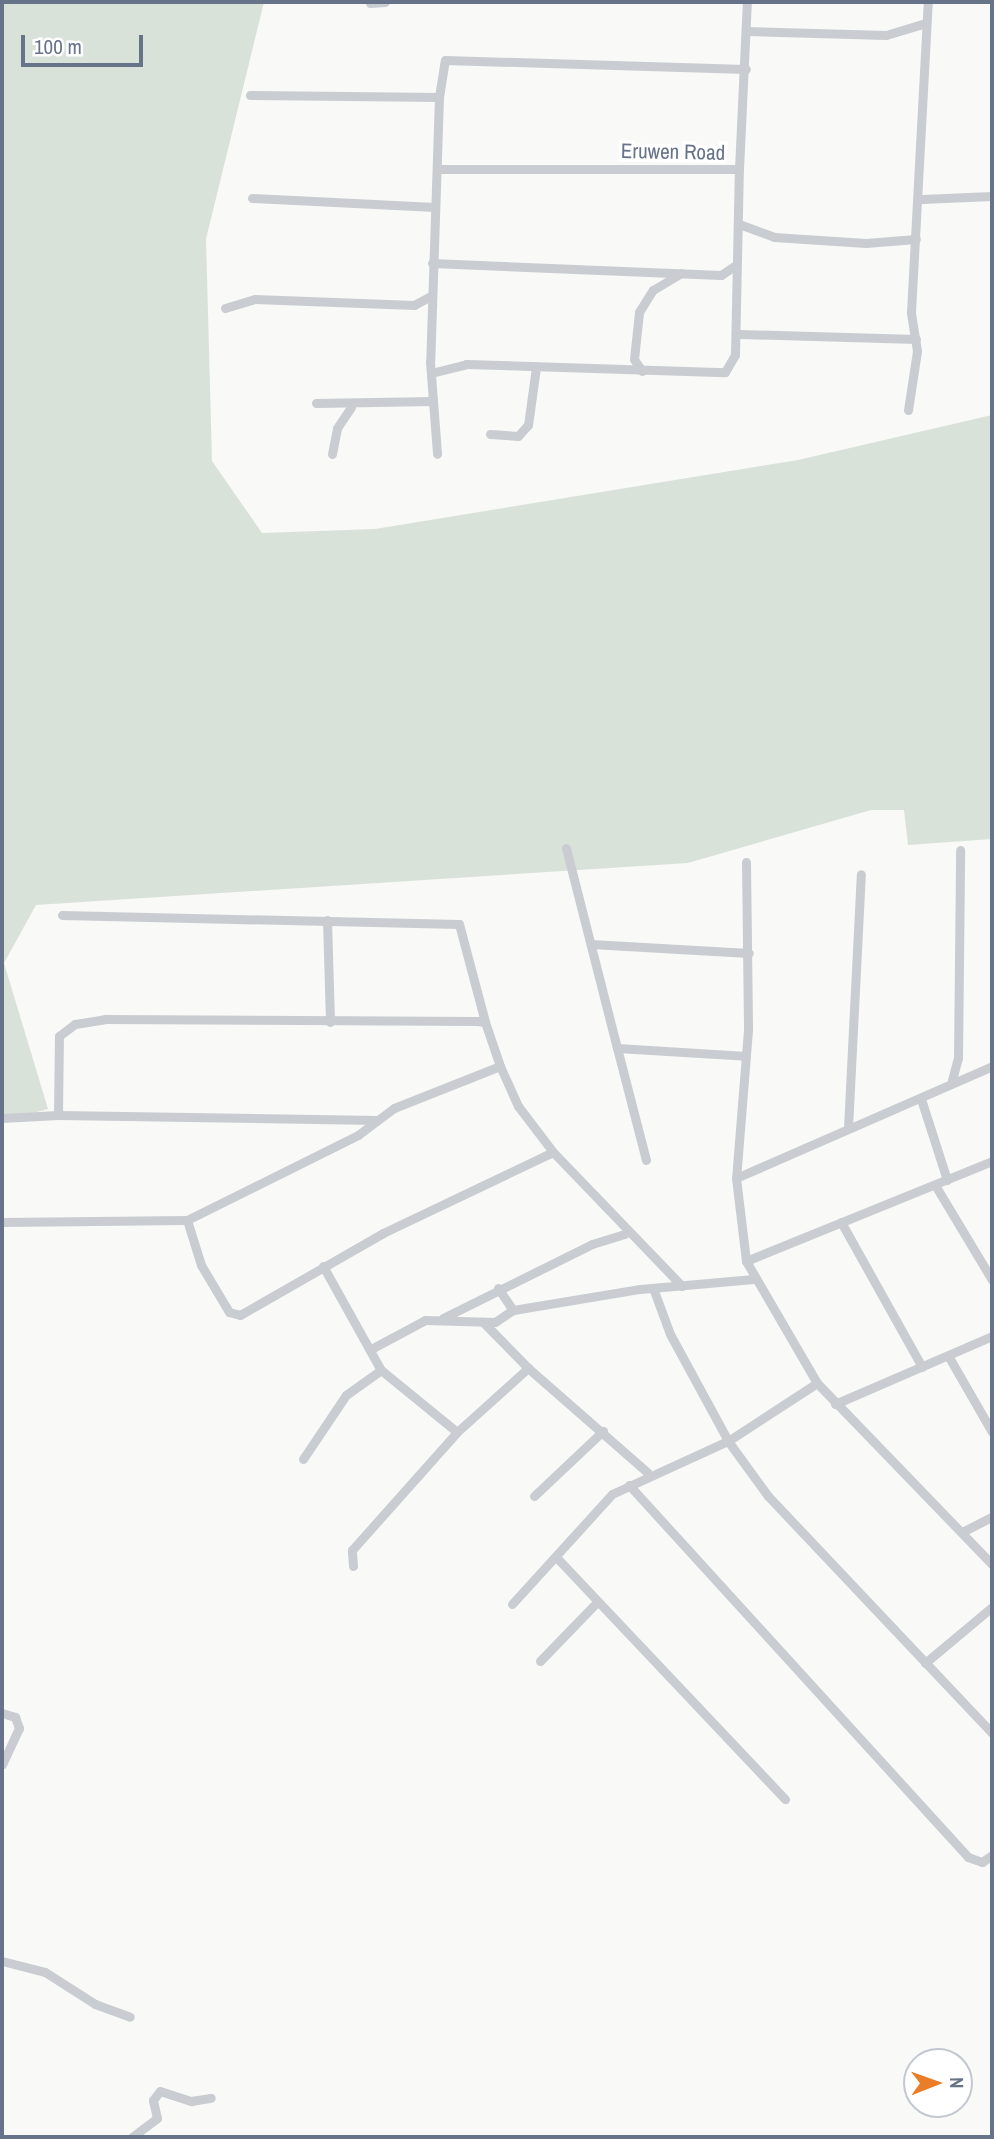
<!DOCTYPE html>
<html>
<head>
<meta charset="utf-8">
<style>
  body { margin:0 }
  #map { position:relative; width:994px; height:2139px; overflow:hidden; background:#f9f9f7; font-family:"Archivo Narrow",sans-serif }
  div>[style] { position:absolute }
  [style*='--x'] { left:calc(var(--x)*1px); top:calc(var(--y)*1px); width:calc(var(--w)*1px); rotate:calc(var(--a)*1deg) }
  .green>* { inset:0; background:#d9e2d8 }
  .street>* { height:9px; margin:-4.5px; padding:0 4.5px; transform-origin:4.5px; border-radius:4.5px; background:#c9ccd0 }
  span { translate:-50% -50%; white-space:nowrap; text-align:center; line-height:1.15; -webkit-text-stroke:7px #fff; paint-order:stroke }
  .street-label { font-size:21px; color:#677389 }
  .frame { position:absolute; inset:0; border:4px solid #677389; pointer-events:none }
  .north { position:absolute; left:903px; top:2048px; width:70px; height:70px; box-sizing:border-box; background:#fff; border:2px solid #c2c7d0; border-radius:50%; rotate:89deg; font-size:19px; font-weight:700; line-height:28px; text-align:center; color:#677389 }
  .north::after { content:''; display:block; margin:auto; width:24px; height:32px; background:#ea7d27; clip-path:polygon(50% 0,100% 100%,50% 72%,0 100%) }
  .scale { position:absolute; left:21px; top:35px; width:122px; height:32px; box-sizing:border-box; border:4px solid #677389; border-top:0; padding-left:9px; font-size:21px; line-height:24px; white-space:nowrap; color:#677389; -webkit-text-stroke:5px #fff; paint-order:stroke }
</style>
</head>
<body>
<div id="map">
  <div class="green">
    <i style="clip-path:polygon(2px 2px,264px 2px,206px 239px,212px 461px,262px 533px,375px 529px,798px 460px,992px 415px,992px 839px,908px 845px,904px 810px,871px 810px,688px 863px,36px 905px,4px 963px,48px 1109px,2px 1121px)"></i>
  </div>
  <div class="street">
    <i style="--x:370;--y:3;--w:15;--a:-4"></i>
    <i style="--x:747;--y:31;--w:139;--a:1.6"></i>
    <i style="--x:886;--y:35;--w:42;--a:-16.7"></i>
    <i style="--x:250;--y:95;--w:189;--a:0.6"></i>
    <i style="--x:439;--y:97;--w:265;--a:91.9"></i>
    <i style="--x:430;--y:362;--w:92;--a:85.6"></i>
    <i style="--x:439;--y:97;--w:37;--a:-81"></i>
    <i style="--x:445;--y:60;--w:301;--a:1.7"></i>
    <i style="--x:438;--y:169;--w:301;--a:0"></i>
    <i style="--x:739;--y:169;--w:167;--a:-87.3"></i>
    <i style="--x:252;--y:198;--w:183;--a:2.8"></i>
    <i style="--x:922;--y:199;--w:70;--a:-2.5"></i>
    <i style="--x:739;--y:224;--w:37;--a:20"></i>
    <i style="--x:774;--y:237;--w:92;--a:3.7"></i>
    <i style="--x:866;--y:243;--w:50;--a:-4.6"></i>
    <i style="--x:432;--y:263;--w:289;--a:2.4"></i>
    <i style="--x:721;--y:275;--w:18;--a:-34"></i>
    <i style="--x:225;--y:308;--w:31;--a:-17"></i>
    <i style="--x:255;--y:299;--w:159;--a:2.2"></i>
    <i style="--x:414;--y:305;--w:19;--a:-28"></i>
    <i style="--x:740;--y:334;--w:176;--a:1.6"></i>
    <i style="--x:642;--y:371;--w:14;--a:-124"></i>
    <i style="--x:634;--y:359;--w:47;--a:-83.9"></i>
    <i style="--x:639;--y:312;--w:26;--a:-58"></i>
    <i style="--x:653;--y:290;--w:33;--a:-31"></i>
    <i style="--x:431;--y:373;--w:36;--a:-14"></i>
    <i style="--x:466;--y:364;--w:259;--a:1.8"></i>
    <i style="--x:725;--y:372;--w:20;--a:-60"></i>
    <i style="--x:735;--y:355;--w:186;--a:-88.8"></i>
    <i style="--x:316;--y:403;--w:117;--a:-1"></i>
    <i style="--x:908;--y:410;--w:60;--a:-81.3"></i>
    <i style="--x:917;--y:351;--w:39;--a:-99"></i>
    <i style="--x:911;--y:312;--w:310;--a:-86.9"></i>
    <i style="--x:490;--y:434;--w:28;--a:4"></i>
    <i style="--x:518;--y:436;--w:15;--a:-48"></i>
    <i style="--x:528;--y:425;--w:59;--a:-82.1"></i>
    <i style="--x:332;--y:454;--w:26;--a:-79"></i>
    <i style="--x:337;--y:428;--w:25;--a:-56"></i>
    <i style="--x:566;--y:848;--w:206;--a:75.7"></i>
    <i style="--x:746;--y:862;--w:168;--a:89.3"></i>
    <i style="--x:748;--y:1030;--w:148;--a:94.6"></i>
    <i style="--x:736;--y:1178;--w:84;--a:83.1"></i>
    <i style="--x:746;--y:1261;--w:141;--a:59.8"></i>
    <i style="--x:817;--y:1383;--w:252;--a:46"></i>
    <i style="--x:62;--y:915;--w:397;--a:1.3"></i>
    <i style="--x:459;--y:924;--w:101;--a:75.1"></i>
    <i style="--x:327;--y:920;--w:102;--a:88.3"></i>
    <i style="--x:591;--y:944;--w:158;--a:3.3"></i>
    <i style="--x:952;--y:1080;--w:23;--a:-75"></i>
    <i style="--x:958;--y:1058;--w:208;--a:-89.4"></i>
    <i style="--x:921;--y:1099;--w:85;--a:72.2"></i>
    <i style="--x:58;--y:1115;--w:318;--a:0.9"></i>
    <i style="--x:2;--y:1118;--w:56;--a:-3.1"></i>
    <i style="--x:58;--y:1115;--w:79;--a:-89.3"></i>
    <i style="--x:59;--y:1036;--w:20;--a:-37"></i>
    <i style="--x:75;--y:1024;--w:30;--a:-9"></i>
    <i style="--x:105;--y:1019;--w:372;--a:0.3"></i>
    <i style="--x:477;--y:1021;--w:8;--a:7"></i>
    <i style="--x:485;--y:1022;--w:46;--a:71.2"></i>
    <i style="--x:848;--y:1128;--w:254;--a:-87.1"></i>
    <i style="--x:646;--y:1160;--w:116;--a:-104.5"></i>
    <i style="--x:617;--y:1048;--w:129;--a:3.5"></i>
    <i style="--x:736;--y:1178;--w:279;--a:-23.6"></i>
    <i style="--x:935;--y:1185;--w:111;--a:59"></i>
    <i style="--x:187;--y:1220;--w:47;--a:72.7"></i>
    <i style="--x:201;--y:1265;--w:55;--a:59.2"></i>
    <i style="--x:229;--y:1312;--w:11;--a:15"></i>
    <i style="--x:240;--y:1315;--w:165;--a:-29.8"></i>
    <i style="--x:383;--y:1233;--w:188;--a:-25.5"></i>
    <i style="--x:2;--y:1222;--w:185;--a:-0.6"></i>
    <i style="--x:187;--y:1220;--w:191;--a:-26.4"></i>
    <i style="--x:358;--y:1135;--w:45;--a:-36.9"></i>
    <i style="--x:394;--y:1108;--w:114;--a:-21.6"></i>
    <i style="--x:500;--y:1066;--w:44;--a:65.8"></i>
    <i style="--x:518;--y:1106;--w:58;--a:52.7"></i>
    <i style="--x:553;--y:1152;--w:186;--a:46.1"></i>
    <i style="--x:841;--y:1222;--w:166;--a:60.8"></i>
    <i style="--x:746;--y:1261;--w:266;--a:-22.1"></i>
    <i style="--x:323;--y:1266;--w:119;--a:60.9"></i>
    <i style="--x:381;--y:1370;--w:98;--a:39.2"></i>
    <i style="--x:457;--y:1432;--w:96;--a:-42"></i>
    <i style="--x:528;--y:1368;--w:159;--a:41.2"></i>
    <i style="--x:498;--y:1288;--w:27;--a:56"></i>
    <i style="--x:653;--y:1288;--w:49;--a:69.7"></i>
    <i style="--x:670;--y:1334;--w:122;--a:61.5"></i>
    <i style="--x:728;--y:1441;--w:68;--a:54"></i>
    <i style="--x:768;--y:1496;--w:326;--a:46.6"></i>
    <i style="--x:443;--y:1318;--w:166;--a:-26.4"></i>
    <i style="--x:592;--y:1244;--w:34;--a:-17"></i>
    <i style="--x:484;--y:1323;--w:63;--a:45.6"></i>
    <i style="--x:371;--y:1349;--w:61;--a:-28.2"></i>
    <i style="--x:425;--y:1320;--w:70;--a:1.6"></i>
    <i style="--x:495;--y:1322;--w:22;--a:-34"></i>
    <i style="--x:513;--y:1310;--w:129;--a:-9.4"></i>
    <i style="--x:640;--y:1289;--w:114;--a:-5"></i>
    <i style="--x:950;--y:1359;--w:84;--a:60.1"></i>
    <i style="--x:835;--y:1404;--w:171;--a:-23.4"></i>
    <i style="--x:303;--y:1459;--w:77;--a:-56.1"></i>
    <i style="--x:346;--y:1395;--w:43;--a:-35.5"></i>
    <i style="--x:629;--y:1485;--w:503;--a:47.66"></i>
    <i style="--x:968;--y:1857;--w:15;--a:20"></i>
    <i style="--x:982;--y:1862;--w:12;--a:-35"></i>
    <i style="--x:534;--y:1496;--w:95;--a:-43.3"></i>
    <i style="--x:962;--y:1532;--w:34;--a:-27"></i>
    <i style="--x:557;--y:1558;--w:332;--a:46.6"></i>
    <i style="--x:353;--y:1566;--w:16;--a:-94"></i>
    <i style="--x:352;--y:1550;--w:158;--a:-48.3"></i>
    <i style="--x:512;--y:1604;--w:149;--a:-47.7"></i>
    <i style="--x:612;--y:1494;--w:128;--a:-24.6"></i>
    <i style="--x:728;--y:1441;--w:106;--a:-33.1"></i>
    <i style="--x:540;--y:1661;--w:82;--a:-46"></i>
    <i style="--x:925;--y:1663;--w:87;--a:-39.9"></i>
    <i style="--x:2;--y:1713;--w:14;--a:17"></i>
    <i style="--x:15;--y:1717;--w:12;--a:70"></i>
    <i style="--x:19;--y:1728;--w:40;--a:115"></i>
    <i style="--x:2;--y:1961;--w:44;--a:14.3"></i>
    <i style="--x:45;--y:1972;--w:59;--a:32.6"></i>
    <i style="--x:95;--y:2004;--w:37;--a:20"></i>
    <i style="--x:132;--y:2137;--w:31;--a:-37"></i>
    <i style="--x:157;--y:2118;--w:18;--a:-103"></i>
    <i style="--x:153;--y:2100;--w:11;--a:-52"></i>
    <i style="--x:160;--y:2091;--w:33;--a:18"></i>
    <i style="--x:191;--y:2101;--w:20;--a:-9"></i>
  </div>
  <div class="street-label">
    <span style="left:673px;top:152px;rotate:1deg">Eruwen Road</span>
  </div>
  <div class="frame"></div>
  <div class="north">N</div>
  <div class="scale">100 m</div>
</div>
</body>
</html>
